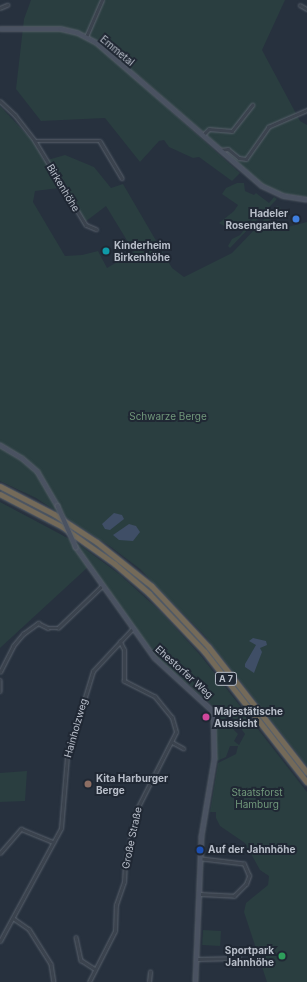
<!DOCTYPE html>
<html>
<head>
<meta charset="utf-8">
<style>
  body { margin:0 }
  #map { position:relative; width:307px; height:982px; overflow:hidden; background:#27313e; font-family:Inter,sans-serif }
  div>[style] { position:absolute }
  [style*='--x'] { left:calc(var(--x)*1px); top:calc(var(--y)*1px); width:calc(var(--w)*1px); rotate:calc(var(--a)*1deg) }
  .green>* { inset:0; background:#2a3e40; transform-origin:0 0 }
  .water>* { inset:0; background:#3f4e66 }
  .roads { filter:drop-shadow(0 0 1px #59616c) drop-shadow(0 0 1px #59616c) }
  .minor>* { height:2.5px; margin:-1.25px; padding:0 1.25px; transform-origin:1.25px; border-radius:1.25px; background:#3b434e }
  .tertiary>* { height:3px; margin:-1.5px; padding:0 1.5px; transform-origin:1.5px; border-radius:1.5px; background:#3b434e }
  .secondary>* { height:3.5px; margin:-1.75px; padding:0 1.75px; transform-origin:1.75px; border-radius:1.75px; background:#4a5261 }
  .motorway>* { height:4.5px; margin:-2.25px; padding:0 2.25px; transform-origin:2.25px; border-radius:2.25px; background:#746a59 }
  .bridges { filter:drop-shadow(0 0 1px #59616c) drop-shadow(0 0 1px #59616c) }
  .secondary-bridge>* { height:3.5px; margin:-1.75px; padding:0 1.75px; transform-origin:1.75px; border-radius:1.75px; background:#4a5261 }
  .dots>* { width:11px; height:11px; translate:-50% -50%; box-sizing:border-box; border:2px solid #202834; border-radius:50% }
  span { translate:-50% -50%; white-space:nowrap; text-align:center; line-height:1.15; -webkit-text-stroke:4px #202834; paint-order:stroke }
  .shield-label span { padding:1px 3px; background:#202834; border:1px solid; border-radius:3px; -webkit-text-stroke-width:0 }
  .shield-label { font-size:9px; color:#b8bec9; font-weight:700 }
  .street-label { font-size:10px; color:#b8bec9 }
  .poi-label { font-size:10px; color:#b8bec9; font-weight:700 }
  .right { translate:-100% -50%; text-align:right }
  .left { translate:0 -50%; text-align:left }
  .park-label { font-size:10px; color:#71987b }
</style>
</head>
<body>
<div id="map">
  <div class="green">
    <i style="clip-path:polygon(31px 0,285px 0,262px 50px,300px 121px,307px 125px,307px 197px,281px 193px,264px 185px,139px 76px,136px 80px,240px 173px,232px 181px,199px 157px,193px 158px,169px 147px,164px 140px,159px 141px,140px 162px,105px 118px,41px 121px,16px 89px,24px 19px)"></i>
    <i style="clip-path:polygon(evenodd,0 106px,33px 141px,44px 161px,65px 155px,94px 167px,111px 188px,123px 184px,172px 268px,184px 277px,232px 253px,277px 206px,281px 208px,263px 227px,280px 229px,307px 222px,307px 766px,205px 636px,140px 569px,111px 547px,36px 498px,0 481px,0 106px,59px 188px,66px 191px,85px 222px,106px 206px,134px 252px,107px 268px,98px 251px,82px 255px,65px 256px,33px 202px,35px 191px,59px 188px)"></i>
    <i style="clip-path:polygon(237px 183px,244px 183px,245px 191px,254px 195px,256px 193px,269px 203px,274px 197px,277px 199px,230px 248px,228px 246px,232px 239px,240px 235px,255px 216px,251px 215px,249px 223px,237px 226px,226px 227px,219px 223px,234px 211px,238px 205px,222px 194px,226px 188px)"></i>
    <i style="clip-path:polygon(evenodd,0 502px,77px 543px,119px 574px,161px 612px,201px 656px,307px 792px,307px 982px,267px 982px,244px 912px,246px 903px,268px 885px,269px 876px,260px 870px,245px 843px,220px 826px,216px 818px,216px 812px,210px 812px,218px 763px,236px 754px,238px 746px,230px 746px,226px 757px,217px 761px,214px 707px,154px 655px,88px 567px,0 648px,0 502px,228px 711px,245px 734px,239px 745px,234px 741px,238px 734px,224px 720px,228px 711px)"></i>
    <i style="clip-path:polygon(27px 771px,25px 801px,0 802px,0 773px)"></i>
    <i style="left:203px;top:930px;width:18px;height:15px;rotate:3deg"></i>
  </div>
  <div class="water">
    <i style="clip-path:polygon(114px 513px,122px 515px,124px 519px,110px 530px,105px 529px,102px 524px)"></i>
    <i style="clip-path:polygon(129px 524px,136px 526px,140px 532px,133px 541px,119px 540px,113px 535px)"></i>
    <i style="clip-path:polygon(253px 638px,266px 641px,267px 645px,260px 648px,262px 652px,254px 673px,245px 667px,245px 664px,256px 645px,249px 641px)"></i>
  </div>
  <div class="roads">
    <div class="minor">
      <i style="--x:300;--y:5;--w:8;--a:30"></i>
      <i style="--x:0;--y:8;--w:8;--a:-23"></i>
      <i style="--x:86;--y:37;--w:40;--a:-66.6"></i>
      <i style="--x:0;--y:101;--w:21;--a:43"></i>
      <i style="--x:15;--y:115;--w:33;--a:52"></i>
      <i style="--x:35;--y:141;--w:65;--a:0"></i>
      <i style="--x:100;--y:141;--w:43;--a:59.3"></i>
      <i style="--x:203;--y:135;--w:8;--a:-45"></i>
      <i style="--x:209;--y:129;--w:23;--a:5"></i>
      <i style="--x:232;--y:131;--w:33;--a:-52"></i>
      <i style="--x:35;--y:141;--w:98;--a:58.7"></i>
      <i style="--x:86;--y:225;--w:11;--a:22"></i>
      <i style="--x:220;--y:150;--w:8;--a:-7"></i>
      <i style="--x:228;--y:149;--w:14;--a:39"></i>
      <i style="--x:239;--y:158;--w:7;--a:8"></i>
      <i style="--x:246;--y:159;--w:39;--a:-55"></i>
      <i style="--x:268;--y:127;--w:43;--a:-23.6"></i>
      <i style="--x:0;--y:672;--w:29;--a:-63"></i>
      <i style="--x:13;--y:646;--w:16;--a:-50"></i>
      <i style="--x:23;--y:634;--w:19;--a:-36"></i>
      <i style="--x:38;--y:623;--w:11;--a:27"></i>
      <i style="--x:48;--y:628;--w:10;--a:0"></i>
      <i style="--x:58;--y:628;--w:61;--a:-43.7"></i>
      <i style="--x:0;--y:680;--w:11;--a:90"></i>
      <i style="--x:172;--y:742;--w:13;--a:29"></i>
      <i style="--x:0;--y:853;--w:32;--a:-49"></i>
      <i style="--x:21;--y:829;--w:35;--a:22"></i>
      <i style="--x:200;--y:894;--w:34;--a:3"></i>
      <i style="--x:234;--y:896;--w:17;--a:-45"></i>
      <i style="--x:246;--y:884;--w:9;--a:-69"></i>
      <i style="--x:249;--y:876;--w:13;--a:-113"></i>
      <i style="--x:244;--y:864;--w:42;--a:-173.2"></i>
      <i style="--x:13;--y:918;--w:19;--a:35"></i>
      <i style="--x:29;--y:929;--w:41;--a:57.8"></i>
      <i style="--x:51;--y:964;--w:18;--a:81"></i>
      <i style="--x:76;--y:937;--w:24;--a:78"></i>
      <i style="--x:81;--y:960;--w:17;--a:33"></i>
      <i style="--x:197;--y:959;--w:42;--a:-1.4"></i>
      <i style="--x:89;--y:982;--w:57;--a:-63"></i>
      <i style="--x:115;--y:931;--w:26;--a:-88"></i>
      <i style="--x:116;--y:905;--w:24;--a:-71"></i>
      <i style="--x:124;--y:882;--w:18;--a:-87"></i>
      <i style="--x:125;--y:864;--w:56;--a:-77.7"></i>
      <i style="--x:137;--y:809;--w:86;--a:-63.1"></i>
      <i style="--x:176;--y:732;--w:15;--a:-106"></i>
      <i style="--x:172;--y:718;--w:27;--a:-129"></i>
      <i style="--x:155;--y:697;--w:35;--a:-153"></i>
      <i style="--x:124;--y:681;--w:31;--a:-90"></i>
      <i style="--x:124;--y:650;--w:9;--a:-117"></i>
      <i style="--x:149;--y:982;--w:10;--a:-84"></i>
    </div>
    <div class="tertiary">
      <i style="--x:0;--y:941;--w:128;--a:-61.6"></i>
      <i style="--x:61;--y:828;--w:72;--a:-85.2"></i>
      <i style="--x:67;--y:756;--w:89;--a:-73"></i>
      <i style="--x:93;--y:671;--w:57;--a:-47.1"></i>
    </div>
    <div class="secondary">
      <i style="--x:0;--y:29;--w:61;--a:0"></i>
      <i style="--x:61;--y:29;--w:17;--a:13"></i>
      <i style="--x:78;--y:33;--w:21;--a:28"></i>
      <i style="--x:97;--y:43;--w:218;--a:40.9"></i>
      <i style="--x:262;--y:186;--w:23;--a:25"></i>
      <i style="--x:283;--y:196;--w:24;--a:9"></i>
      <i style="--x:0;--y:445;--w:26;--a:31"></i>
      <i style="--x:22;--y:458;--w:21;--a:41"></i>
      <i style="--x:38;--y:472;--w:39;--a:60"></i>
      <i style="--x:76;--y:547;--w:136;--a:54.6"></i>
      <i style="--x:155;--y:658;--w:80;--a:42.5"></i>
      <i style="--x:214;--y:712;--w:47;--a:88.8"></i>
      <i style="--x:215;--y:759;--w:79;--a:99.5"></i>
      <i style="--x:202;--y:837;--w:145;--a:92.4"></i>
    </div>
    <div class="motorway">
      <i style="--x:0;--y:486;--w:61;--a:27.4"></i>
      <i style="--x:54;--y:514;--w:51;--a:33.1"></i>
      <i style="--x:97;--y:542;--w:70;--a:38.7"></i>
      <i style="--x:152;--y:586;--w:83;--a:46.9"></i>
      <i style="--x:209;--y:647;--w:159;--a:51.9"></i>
      <i style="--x:0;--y:494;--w:71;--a:27.6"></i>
      <i style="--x:63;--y:527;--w:64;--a:35.4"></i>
      <i style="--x:115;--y:564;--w:45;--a:40.5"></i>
      <i style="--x:149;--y:593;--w:81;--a:46.5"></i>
      <i style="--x:205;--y:652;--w:165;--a:51.9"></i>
    </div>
  </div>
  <div class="bridges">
    <div class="secondary-bridge">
      <i style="--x:58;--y:506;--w:45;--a:66.3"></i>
    </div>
  </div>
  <div class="dots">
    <i style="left:296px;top:219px;background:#3f7fe0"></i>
    <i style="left:106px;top:251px;background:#0f9aa8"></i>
    <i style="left:206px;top:717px;background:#d1479c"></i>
    <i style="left:88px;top:784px;background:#8d6e63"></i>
    <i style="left:200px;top:850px;background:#1a4fb4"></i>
    <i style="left:282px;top:956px;background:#2e9e5b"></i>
  </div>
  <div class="shield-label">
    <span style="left:226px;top:679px">A 7</span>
  </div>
  <div class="street-label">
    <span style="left:117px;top:51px;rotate:40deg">Emmetal</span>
    <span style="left:63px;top:188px;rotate:59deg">Birkenhöhe</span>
    <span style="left:184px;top:672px;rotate:42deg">Ehestorfer Weg</span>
    <span style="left:76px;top:728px;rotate:-74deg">Hainholzweg</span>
    <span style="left:132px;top:838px;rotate:-78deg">Große Straße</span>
  </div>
  <div class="poi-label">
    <span class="right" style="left:288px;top:219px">Hadeler<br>Rosengarten</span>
    <span class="left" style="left:114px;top:251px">Kinderheim<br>Birkenhöhe</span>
    <span class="left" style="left:214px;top:717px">Majestätische<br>Aussicht</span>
    <span class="left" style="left:96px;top:784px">Kita Harburger<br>Berge</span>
    <span class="left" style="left:208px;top:850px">Auf der Jahnhöhe</span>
    <span class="right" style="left:274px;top:956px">Sportpark<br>Jahnhöhe</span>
  </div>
  <div class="park-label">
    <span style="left:168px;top:417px">Schwarze Berge</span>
    <span style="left:257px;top:798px">Staatsforst<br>Hamburg</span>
  </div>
</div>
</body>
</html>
